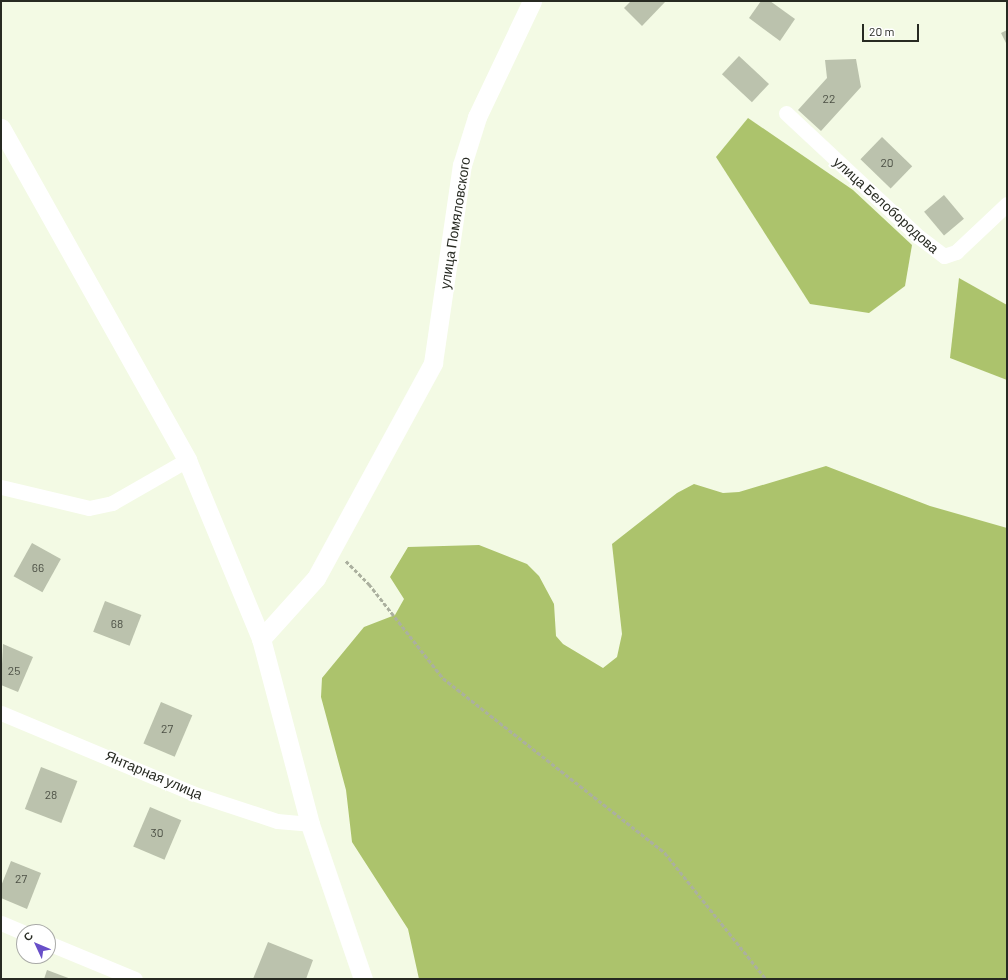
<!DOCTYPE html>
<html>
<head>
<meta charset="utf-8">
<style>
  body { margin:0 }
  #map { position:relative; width:1008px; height:980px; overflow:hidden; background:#f3fae4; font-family:Barlow,sans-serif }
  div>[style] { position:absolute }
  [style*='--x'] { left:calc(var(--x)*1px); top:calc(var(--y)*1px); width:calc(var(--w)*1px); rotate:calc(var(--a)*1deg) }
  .forest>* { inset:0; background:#acc36c }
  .building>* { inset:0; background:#bbc2ad; transform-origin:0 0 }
  .path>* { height:2.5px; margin-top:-1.25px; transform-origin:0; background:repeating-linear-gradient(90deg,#abb09f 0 4px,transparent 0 6px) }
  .minor>* { height:15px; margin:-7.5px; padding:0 7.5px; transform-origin:7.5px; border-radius:7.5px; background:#fff }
  .tertiary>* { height:19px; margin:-9.5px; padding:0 9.5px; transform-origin:9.5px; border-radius:9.5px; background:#fff }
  span { translate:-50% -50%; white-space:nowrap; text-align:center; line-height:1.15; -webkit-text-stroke:4px #fff; paint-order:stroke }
  .number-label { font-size:12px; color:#4c5045 }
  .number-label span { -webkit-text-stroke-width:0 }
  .street-label { font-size:14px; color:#272a22 }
  .frame { position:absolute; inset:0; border:2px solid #272a22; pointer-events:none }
  .north { position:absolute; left:16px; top:924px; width:40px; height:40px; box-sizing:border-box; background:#fff; border:1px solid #a9aaa7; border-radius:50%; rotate:314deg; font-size:11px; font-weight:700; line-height:16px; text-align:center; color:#272a22 }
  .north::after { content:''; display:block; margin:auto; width:14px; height:18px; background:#684fc8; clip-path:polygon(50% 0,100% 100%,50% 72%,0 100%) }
  .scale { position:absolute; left:862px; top:24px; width:57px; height:18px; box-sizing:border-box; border:2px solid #272a22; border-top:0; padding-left:5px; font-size:12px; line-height:14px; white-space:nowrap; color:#272a22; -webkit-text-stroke:3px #fff; paint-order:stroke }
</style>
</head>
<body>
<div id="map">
  <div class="forest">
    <i style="clip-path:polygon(748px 118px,853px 190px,912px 245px,905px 286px,869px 313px,810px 304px,716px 157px)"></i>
    <i style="clip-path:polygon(959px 278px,1007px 305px,1007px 380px,950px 358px)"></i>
    <i style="clip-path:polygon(826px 466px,930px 506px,1007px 528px,1007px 979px,419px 979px,408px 929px,352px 842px,346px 790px,321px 697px,322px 678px,364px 627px,395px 615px,404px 599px,390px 577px,408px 547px,479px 545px,527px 564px,539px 576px,554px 604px,556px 636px,563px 644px,603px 668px,617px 657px,622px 634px,612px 544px,677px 493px,694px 484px,723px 493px,739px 492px)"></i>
  </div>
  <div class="building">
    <i style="clip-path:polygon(631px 1px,666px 1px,642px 26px,624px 8px)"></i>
    <i style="clip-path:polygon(761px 1px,770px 1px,795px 19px,780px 41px,749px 18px)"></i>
    <i style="clip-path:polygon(1007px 30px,1007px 45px,1001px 33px)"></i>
    <i style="left:739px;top:56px;width:41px;height:25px;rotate:43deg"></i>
    <i style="clip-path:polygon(856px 59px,861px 87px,821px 131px,798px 110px,827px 78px,825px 60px)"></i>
    <i style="left:882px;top:137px;width:42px;height:31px;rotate:44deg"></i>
    <i style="left:944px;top:195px;width:31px;height:26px;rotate:50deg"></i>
    <i style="left:32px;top:543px;width:33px;height:38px;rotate:29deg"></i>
    <i style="left:105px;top:601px;width:39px;height:33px;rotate:21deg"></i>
    <i style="clip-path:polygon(3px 644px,33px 657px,18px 692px,1px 685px)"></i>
    <i style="left:161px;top:702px;width:34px;height:45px;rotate:23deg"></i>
    <i style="left:41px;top:767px;width:39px;height:45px;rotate:21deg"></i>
    <i style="left:150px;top:807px;width:34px;height:43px;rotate:23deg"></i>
    <i style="clip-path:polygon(11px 861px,41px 873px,27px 909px,1px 898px,1px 886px)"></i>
    <i style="clip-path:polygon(268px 942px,313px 960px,306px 979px,253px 979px)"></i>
    <i style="clip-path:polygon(47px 970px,71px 979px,44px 979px)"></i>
  </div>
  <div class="path">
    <i style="--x:346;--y:561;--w:33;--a:45"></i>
    <i style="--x:369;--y:584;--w:120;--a:51.8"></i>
    <i style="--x:443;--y:678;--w:283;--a:38.2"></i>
    <i style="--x:665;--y:853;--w:161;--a:51.3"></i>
  </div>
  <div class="minor">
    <i style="--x:786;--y:113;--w:182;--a:43"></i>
    <i style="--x:919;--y:237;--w:31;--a:37"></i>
    <i style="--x:944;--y:256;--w:13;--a:-18"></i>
    <i style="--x:956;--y:252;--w:70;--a:-43.3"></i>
    <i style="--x:1;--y:487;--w:90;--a:13.4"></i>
    <i style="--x:89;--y:508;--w:24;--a:-12"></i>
    <i style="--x:112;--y:503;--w:86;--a:-29.8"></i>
    <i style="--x:1;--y:713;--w:207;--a:22.7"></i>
    <i style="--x:192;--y:793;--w:89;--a:18.2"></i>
    <i style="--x:277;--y:821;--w:33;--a:5"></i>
    <i style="--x:1;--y:923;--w:25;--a:23"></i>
    <i style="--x:48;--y:943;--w:94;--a:22.5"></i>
  </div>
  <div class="tertiary">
    <i style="--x:1;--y:128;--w:381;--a:60.7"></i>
    <i style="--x:187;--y:460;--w:194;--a:67.5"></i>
    <i style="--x:363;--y:979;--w:164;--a:-108.9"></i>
    <i style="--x:310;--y:824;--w:191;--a:-104.8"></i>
    <i style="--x:261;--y:639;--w:82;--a:-48"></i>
    <i style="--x:316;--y:578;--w:245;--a:-61.4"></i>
    <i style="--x:433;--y:363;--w:200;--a:-81.7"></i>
    <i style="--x:462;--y:165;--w:50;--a:-72.6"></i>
    <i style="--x:477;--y:117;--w:128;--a:-64.6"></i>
  </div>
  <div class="number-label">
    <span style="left:829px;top:99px">22</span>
    <span style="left:887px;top:163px">20</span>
    <span style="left:38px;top:568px">66</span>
    <span style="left:117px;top:624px">68</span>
    <span style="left:14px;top:671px">25</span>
    <span style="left:167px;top:729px">27</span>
    <span style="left:51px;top:795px">28</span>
    <span style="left:157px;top:833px">30</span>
    <span style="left:21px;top:879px">27</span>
  </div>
  <div class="street-label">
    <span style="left:886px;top:205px;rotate:42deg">улица Белобородова</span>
    <span style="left:455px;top:223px;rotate:-81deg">улица Помяловского</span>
    <span style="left:154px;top:775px;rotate:23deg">Янтарная улица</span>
  </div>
  <div class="frame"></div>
  <div class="north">С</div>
  <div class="scale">20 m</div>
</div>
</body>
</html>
